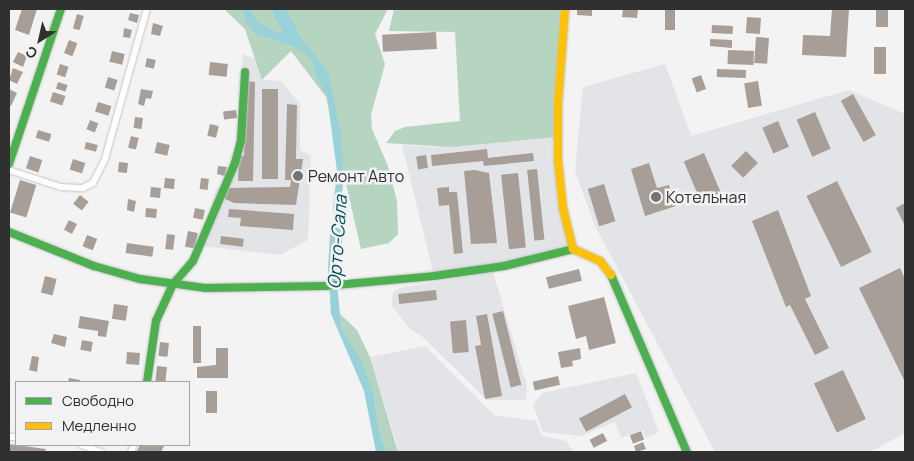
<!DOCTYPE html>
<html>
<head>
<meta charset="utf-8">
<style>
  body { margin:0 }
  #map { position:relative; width:914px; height:461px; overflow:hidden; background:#f3f3f3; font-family:Manrope,sans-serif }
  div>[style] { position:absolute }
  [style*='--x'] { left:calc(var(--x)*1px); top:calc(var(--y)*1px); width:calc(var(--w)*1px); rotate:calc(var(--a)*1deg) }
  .built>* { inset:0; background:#e3e4e8 }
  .forest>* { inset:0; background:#b5d5c0 }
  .water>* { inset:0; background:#98d1d8 }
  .building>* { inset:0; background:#a79f97; transform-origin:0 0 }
  .roads { filter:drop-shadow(0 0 1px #c5c5c5) drop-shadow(0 0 1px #c5c5c5) }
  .street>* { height:5.5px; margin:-2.75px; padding:0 2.75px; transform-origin:2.75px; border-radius:2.75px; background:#fdfdfd }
  .fast>* { height:8px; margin:-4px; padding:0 4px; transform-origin:4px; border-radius:4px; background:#4caf50 }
  .slow>* { height:8px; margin:-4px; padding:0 4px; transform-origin:4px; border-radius:4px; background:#ffc107 }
  .dots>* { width:14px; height:14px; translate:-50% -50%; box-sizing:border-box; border:2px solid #f2f2f4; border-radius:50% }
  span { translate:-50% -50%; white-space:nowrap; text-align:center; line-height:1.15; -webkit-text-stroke:5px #f2f2f4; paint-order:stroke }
  .poi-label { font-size:16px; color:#303031 }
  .left { translate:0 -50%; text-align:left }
  .water-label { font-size:18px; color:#025157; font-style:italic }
  .frame { position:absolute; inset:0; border:10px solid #303031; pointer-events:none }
  .legend { position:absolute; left:15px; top:381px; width:175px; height:65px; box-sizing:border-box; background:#f2f2f4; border:1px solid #a4a4a6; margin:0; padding:6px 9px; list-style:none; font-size:15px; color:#303031 }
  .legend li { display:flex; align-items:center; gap:10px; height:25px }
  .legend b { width:25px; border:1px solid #a4a4a6 }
  .north { position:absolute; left:15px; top:15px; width:50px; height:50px; -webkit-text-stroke:4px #f2f2f4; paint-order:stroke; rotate:215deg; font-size:14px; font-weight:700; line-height:20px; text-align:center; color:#303031 }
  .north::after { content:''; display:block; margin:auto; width:18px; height:22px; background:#303031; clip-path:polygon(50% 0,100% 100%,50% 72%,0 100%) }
</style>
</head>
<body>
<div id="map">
  <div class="built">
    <i style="clip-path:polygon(243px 54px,255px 59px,262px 80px,281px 81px,300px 104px,300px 150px,311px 156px,308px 240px,280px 255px,200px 246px,216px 189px,223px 184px,234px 156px)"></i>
    <i style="clip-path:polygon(665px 64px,691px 136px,849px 90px,905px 114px,905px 433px,870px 452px,715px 452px,595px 226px,575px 171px,583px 87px)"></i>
    <i style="clip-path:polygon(557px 137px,573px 249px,434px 276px,402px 145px,432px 147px)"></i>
    <i style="clip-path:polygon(493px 272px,527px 386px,526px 400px,487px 400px,424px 338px,409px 328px,391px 305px,393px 293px,400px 288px)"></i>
    <i style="clip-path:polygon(425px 346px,494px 415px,536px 421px,542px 436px,566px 441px,573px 452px,399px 452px,370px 357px)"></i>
    <i style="clip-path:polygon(636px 373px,659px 432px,646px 438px,642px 430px,621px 438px,615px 422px,581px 436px,543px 432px,533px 405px,542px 393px)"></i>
  </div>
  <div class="forest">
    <i style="clip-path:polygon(224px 9px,388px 9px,375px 34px,385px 64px,371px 115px,372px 129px,388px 166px,397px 201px,398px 234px,389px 243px,361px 249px,326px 97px,291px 51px,262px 80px,245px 29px)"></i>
    <i style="clip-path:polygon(394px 9px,561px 9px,562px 36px,557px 137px,450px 147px,386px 143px,395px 131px,405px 127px,460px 121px,455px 32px,389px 31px)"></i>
    <i style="clip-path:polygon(340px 314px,357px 330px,370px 357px,398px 452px,386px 452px,378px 426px,374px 394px,342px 329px)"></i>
  </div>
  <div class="water">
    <i style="clip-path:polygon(242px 9px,250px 9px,258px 23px,284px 35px,271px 9px,286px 9px,301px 38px,328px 72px,341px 132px,343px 166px,342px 244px,336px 272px,340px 314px,342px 329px,361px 360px,374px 394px,378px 426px,386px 452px,376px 452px,364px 391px,331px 314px,328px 268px,330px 235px,336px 222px,333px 208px,337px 171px,327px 96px,316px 76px,312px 59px,293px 46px,256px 34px,248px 25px)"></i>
  </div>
  <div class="building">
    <i style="clip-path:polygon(22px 9px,37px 9px,29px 35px,15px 30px)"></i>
    <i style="clip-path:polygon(577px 9px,592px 9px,592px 16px,577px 15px)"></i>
    <i style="clip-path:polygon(623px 9px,638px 9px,637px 18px,622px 17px)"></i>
    <i style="left:665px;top:9px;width:10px;height:21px"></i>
    <i style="clip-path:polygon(832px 9px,849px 9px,846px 57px,802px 55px,803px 35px,830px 36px)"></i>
    <i style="left:876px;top:9px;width:12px;height:18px"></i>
    <i style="clip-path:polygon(130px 13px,139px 15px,137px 23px,128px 20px)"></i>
    <i style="left:77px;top:14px;width:7px;height:15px;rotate:16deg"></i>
    <i style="left:747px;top:17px;width:14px;height:16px;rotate:4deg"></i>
    <i style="clip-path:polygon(153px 23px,163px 26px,160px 36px,151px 34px)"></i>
    <i style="left:712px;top:25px;width:21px;height:8px;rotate:3deg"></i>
    <i style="clip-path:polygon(124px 28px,132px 30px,130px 38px,123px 37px)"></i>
    <i style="left:436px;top:32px;width:17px;height:54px;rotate:87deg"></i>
    <i style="left:756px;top:37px;width:13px;height:26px;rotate:4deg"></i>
    <i style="clip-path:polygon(710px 39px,732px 40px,732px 48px,710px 46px)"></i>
    <i style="left:69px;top:40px;width:9px;height:14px;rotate:21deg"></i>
    <i style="left:874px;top:47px;width:12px;height:27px"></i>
    <i style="left:728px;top:50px;width:26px;height:14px;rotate:2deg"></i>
    <i style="left:112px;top:51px;width:13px;height:11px;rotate:13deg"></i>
    <i style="clip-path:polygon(18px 52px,27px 56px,23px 67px,13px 62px)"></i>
    <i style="left:147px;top:58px;width:9px;height:9px;rotate:13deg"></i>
    <i style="left:210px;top:62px;width:18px;height:13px;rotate:6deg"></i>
    <i style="left:60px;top:64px;width:9px;height:11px;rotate:18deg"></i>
    <i style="clip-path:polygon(13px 68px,23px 72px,17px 84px,9px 80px)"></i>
    <i style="left:717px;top:69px;width:29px;height:8px;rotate:2deg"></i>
    <i style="left:701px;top:75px;width:15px;height:10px;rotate:70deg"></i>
    <i style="left:108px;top:77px;width:10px;height:11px;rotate:17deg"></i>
    <i style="clip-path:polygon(246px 81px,255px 82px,253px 181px,238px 181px,239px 156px,244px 156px)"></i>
    <i style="left:758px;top:81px;width:25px;height:14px;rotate:81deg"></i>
    <i style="left:58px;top:82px;width:10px;height:7px;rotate:17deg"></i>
    <i style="clip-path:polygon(9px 89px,17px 93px,11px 106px,9px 105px)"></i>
    <i style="clip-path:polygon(141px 89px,153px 91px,151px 99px,146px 98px,144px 106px,138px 104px)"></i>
    <i style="left:262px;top:89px;width:16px;height:90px"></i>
    <i style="left:53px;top:92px;width:13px;height:10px;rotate:18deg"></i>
    <i style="left:853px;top:94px;width:47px;height:14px;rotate:61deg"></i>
    <i style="left:98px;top:102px;width:14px;height:10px;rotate:17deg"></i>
    <i style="clip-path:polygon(287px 104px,297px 105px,296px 159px,303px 159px,296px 205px,234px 203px,225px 199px,227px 188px,290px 187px,291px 180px,285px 180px)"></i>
    <i style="left:236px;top:110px;width:8px;height:13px;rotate:83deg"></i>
    <i style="left:815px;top:112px;width:40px;height:20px;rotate:67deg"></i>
    <i style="left:135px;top:117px;width:8px;height:11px;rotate:7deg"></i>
    <i style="left:90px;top:120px;width:9px;height:10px;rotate:21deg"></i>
    <i style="left:778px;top:121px;width:28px;height:17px;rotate:67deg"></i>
    <i style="left:210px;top:124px;width:9px;height:12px;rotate:13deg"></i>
    <i style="left:38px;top:130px;width:14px;height:8px;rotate:17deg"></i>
    <i style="left:131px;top:136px;width:8px;height:12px;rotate:14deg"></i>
    <i style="left:86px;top:142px;width:12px;height:7px;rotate:14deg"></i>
    <i style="left:157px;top:142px;width:13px;height:11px;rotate:13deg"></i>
    <i style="clip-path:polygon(487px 149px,488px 158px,533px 153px,534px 161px,484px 166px,483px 161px,432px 166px,431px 155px)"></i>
    <i style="left:746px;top:151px;width:17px;height:21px;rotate:45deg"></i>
    <i style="left:704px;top:153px;width:47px;height:22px;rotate:67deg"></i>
    <i style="left:426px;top:155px;width:13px;height:10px;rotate:81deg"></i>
    <i style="left:30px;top:156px;width:13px;height:13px;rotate:18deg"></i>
    <i style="left:73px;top:159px;width:13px;height:11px;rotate:18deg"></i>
    <i style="left:119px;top:162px;width:9px;height:10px;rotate:6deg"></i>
    <i style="clip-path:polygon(649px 163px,657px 188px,669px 185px,676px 206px,645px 216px,631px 169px)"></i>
    <i style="clip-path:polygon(218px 166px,227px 167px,225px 176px,217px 174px)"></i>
    <i style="left:537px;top:169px;width:71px;height:10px;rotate:84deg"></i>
    <i style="clip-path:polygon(475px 170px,489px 173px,497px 243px,471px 244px,464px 171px)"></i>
    <i style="left:518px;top:173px;width:75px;height:17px;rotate:84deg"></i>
    <i style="left:165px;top:178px;width:10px;height:10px;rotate:6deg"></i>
    <i style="left:201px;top:178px;width:8px;height:11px;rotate:7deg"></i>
    <i style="left:20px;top:180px;width:17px;height:34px;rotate:17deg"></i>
    <i style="left:837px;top:181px;width:79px;height:34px;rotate:64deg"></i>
    <i style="left:604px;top:184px;width:39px;height:17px;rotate:73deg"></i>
    <i style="left:151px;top:187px;width:10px;height:10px;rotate:6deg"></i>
    <i style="clip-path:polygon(449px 187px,449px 192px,457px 192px,463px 253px,454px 254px,449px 205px,439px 206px,437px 188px)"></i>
    <i style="left:80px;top:195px;width:11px;height:11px;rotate:38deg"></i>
    <i style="clip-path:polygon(128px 199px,136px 201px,134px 212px,127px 210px)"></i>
    <i style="clip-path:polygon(905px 203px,905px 226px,896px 208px)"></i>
    <i style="left:146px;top:208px;width:11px;height:9px;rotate:5deg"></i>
    <i style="left:195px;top:208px;width:10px;height:10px;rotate:11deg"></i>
    <i style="clip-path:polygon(229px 209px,294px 214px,293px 230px,240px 226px,241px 218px,228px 217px)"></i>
    <i style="clip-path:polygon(778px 210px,811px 296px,805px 299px,829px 348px,815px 355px,790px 305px,786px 307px,752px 221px)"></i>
    <i style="left:69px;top:220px;width:9px;height:11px;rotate:27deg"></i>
    <i style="left:188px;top:231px;width:10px;height:16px;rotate:11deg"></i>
    <i style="left:167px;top:234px;width:8px;height:15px;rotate:7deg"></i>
    <i style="left:87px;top:235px;width:11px;height:12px;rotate:22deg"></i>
    <i style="left:221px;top:236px;width:23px;height:8px;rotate:7deg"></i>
    <i style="left:127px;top:243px;width:27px;height:10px;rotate:8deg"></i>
    <i style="clip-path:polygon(900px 268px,905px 279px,905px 382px,859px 288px)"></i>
    <i style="left:579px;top:269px;width:12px;height:34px;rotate:76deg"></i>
    <i style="left:45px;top:276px;width:12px;height:17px;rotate:14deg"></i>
    <i style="left:436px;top:290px;width:10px;height:38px;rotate:84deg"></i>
    <i style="clip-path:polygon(604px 297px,616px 343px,589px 350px,586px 336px,576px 339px,568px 306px)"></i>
    <i style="left:114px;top:304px;width:14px;height:15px;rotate:8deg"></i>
    <i style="left:503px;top:311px;width:76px;height:11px;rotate:76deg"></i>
    <i style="clip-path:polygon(487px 314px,502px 396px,485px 399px,475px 346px,481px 345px,476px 316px)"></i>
    <i style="clip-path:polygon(80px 316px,109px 321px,106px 337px,98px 336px,98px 331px,78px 328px)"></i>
    <i style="left:466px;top:320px;width:32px;height:16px;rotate:85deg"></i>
    <i style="left:193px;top:326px;width:8px;height:37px"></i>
    <i style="clip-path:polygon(54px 334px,67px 337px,65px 347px,51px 343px)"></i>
    <i style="left:82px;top:340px;width:11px;height:10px;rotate:10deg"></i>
    <i style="left:160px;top:342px;width:9px;height:14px;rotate:6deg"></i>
    <i style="clip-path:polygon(216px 348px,228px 348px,228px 378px,197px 378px,197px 367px,216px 365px)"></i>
    <i style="clip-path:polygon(580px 348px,581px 359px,572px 361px,573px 366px,561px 368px,558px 352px)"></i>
    <i style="left:127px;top:352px;width:13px;height:12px;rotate:4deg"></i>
    <i style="clip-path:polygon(32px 356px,39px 357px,37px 372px,29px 370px)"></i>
    <i style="left:157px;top:366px;width:10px;height:16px;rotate:6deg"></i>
    <i style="left:843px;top:370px;width:54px;height:32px;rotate:65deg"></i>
    <i style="left:558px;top:376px;width:9px;height:26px;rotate:77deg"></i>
    <i style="clip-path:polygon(69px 378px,80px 380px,80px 382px,68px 382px)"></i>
    <i style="left:206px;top:391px;width:11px;height:22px"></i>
    <i style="left:625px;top:394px;width:15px;height:52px;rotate:62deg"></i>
    <i style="left:641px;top:431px;width:9px;height:12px;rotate:69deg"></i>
    <i style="left:603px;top:433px;width:9px;height:15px;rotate:63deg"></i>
    <i style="clip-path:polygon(643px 442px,646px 449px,636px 452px,634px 446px)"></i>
    <i style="clip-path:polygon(9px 444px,46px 449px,45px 452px,9px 452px)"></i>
    <i style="clip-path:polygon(140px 445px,161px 445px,164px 446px,161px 452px,141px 452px,137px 451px)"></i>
  </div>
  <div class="roads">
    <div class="street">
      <i style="--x:9;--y:170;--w:55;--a:18.1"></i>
      <i style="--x:61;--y:187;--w:22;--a:3"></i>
      <i style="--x:83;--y:188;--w:11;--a:-27"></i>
      <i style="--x:93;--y:183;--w:27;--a:-63"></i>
      <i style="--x:105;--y:159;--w:156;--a:-74.4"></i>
      <i style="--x:9;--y:437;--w:7;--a:0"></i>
      <i style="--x:82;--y:445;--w:20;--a:20"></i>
      <i style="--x:131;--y:452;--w:8;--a:-67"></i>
    </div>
    <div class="fast">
      <i style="--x:9;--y:164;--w:163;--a:-71.5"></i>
      <i style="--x:9;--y:232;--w:92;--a:21.8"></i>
      <i style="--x:94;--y:266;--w:48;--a:15.8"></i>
      <i style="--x:140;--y:279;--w:67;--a:7.8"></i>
      <i style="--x:206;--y:288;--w:119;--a:-1"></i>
      <i style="--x:325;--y:286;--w:109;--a:-5.2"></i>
      <i style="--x:434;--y:276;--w:71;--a:-8.1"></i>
      <i style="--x:504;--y:266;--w:71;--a:-13.8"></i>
      <i style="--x:611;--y:275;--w:193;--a:66.8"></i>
      <i style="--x:147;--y:382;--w:62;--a:-81.6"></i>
      <i style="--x:156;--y:321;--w:41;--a:-65.3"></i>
      <i style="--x:173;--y:284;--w:30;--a:-49"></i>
      <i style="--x:193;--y:261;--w:107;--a:-66.8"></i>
      <i style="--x:235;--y:163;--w:24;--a:-75"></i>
      <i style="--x:241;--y:140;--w:68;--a:-86.6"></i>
    </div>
    <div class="slow">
      <i style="--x:565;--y:9;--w:95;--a:94.2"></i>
      <i style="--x:558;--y:104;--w:56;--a:90"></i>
      <i style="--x:558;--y:160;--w:48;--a:84.1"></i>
      <i style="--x:563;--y:208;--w:42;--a:76.3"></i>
      <i style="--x:573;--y:249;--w:30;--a:24"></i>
      <i style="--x:600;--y:261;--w:18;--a:52"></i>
    </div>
  </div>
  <div class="dots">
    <i style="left:298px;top:176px;background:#747475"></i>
    <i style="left:656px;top:197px;background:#747475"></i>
  </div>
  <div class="poi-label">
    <span class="left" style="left:308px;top:176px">Ремонт Авто</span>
    <span class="left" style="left:666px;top:197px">Котельная</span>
  </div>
  <div class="water-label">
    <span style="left:337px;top:242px;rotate:-86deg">Орто-Сала</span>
  </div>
  <div class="frame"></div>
  <ul class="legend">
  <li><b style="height:6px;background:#4caf50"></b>Свободно</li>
  <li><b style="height:6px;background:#ffc107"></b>Медленно</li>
  </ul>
  <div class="north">С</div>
</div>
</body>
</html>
